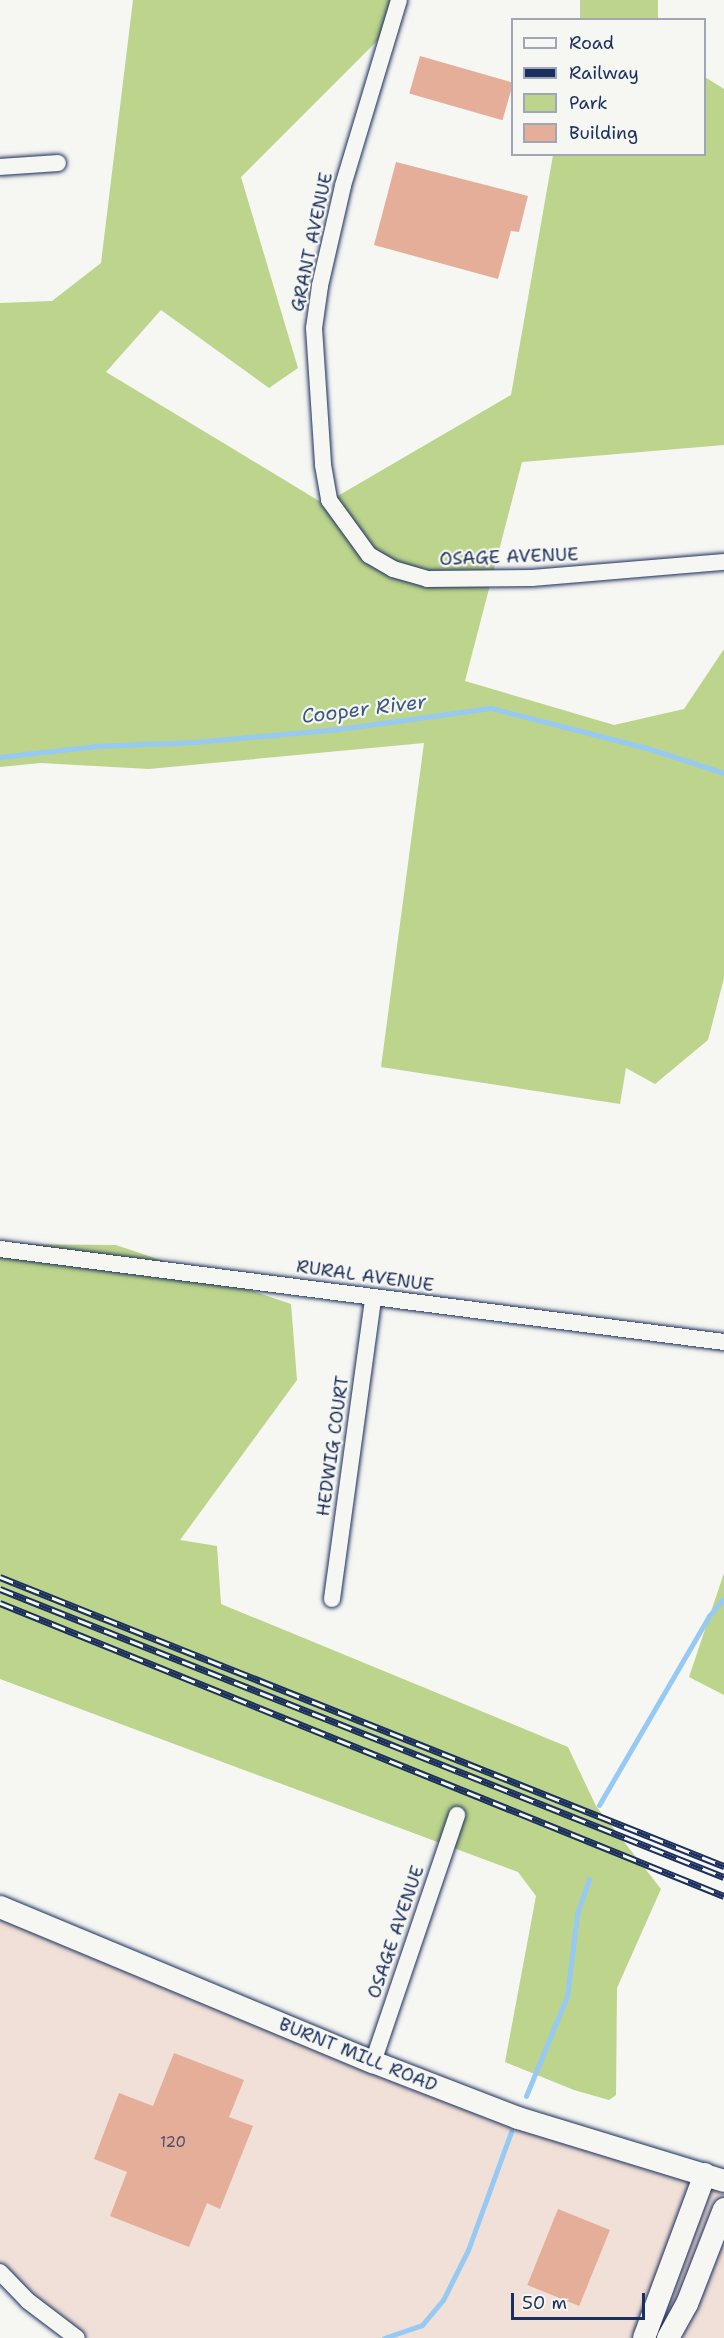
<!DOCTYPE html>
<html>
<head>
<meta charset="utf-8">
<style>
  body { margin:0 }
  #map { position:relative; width:724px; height:2338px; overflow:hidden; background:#f6f6f2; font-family:"Shantell Sans",sans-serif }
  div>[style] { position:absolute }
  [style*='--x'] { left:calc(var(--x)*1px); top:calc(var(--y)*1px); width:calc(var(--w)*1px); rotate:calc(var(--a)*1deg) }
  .built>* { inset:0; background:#f1e0d7 }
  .green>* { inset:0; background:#bcd48b; transform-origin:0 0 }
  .stream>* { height:5px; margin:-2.5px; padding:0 2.5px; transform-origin:2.5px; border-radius:2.5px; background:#96c9f3 }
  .building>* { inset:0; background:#e4ae99; transform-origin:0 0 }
  .roads { filter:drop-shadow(0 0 2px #1b2f5e) drop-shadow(0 0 2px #1b2f5e) }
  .street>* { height:16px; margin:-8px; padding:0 8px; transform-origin:8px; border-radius:8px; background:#f6f6f2 }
  .secondary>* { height:22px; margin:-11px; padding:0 11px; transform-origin:11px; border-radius:11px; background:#f6f6f2 }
  .rail>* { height:7px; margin-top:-3.5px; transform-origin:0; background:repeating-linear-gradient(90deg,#f6f6f2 0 14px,#1b2f5e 0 28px); box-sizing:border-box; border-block:2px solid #1b2f5e }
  span { translate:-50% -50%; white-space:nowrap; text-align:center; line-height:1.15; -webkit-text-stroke:4.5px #f6f6f2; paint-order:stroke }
  .number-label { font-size:15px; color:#4d4f6d }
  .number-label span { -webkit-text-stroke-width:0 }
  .street-label { font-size:18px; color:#1b2f5e }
  .water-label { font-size:20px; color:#3a5683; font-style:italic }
  .legend { position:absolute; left:511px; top:18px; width:195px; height:138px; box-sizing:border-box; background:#f6f6f2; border:2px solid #9ea6b7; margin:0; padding:8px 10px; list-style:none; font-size:18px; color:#1b2f5e }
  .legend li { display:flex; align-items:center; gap:12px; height:30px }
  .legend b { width:30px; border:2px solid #9ea6b7 }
  .scale { position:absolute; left:511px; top:2293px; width:134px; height:27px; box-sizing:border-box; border:3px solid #1b2f5e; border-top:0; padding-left:8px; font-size:18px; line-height:21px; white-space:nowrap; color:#1b2f5e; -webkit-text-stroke:4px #f6f6f2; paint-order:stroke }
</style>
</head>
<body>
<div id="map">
  <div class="built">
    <i style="clip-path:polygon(0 1919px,373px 2062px,724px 2181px,724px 2338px,77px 2338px,0 2272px)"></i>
  </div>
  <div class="green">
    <i style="clip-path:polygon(133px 0,404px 0,385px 33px,241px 177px,298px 368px,269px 388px,161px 310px,106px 372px,324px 504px,511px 395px,553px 155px,704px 154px,705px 77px,724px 89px,724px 445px,522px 462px,465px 681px,614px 725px,684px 709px,724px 649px,724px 978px,708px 1040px,655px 1084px,626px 1068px,620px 1104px,381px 1067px,424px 743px,149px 769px,41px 763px,0 767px,0 303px,52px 301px,101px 263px)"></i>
    <i style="left:580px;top:0;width:78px;height:19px"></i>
    <i style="clip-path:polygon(0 1244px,116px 1245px,291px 1304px,297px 1380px,180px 1540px,217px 1546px,221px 1604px,568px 1747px,596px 1806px,661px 1889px,617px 1988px,616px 2095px,609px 2100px,574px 2090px,505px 2062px,536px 1896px,518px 1872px,0 1679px)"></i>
    <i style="clip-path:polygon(724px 1573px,724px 1695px,689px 1677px)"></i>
  </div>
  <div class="stream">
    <i style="--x:0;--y:757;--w:97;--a:-6.5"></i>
    <i style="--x:96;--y:746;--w:98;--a:-2.3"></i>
    <i style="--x:194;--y:742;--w:146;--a:-5.1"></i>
    <i style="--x:339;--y:729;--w:153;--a:-7.9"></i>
    <i style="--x:491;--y:708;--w:161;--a:14.4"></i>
    <i style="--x:647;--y:748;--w:81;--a:18"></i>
    <i style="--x:599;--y:1805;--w:219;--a:-59.8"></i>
    <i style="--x:709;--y:1616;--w:23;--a:-50"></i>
    <i style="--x:526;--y:2096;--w:108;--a:-67.7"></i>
    <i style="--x:567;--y:1996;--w:83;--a:-83"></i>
    <i style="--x:577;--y:1914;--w:37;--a:-71"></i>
    <i style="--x:384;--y:2338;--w:40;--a:-18.9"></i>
    <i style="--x:422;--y:2325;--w:33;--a:-50"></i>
    <i style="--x:443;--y:2300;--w:56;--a:-63.4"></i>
    <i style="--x:468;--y:2250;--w:126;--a:-70"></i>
  </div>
  <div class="building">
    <i style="left:420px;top:56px;width:97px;height:39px;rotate:16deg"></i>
    <i style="clip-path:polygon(396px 162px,528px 196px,519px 232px,511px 231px,498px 279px,374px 245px)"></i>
    <i style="clip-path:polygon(174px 2053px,244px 2080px,229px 2117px,253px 2126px,220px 2209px,207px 2203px,189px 2247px,110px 2216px,127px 2172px,94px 2159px,119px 2093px,153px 2106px)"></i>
    <i style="left:558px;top:2209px;width:56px;height:82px;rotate:22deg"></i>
  </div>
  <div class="roads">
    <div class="street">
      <i style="--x:399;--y:0;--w:194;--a:106.8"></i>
      <i style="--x:343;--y:186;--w:103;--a:103"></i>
      <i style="--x:320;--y:286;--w:42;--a:98.1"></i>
      <i style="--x:314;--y:328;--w:137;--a:86.2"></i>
      <i style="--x:323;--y:465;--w:36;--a:80"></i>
      <i style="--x:329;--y:500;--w:68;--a:54"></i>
      <i style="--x:369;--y:555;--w:28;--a:30"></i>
      <i style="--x:393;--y:569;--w:35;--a:16"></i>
      <i style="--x:427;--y:579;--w:105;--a:-0.5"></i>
      <i style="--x:532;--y:578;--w:193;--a:-4.8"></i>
      <i style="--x:0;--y:167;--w:58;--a:-3.9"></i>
      <i style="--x:0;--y:1249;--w:730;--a:7.32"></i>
      <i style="--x:332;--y:1599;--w:304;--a:-82.2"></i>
      <i style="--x:373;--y:2062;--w:261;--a:-71.2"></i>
      <i style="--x:0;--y:2272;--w:40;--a:46"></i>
      <i style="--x:28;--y:2301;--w:61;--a:37.1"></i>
    </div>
    <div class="secondary">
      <i style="--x:0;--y:1907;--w:404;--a:22.6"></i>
      <i style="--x:373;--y:2062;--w:155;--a:21.1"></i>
      <i style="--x:518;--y:2118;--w:215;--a:17"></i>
      <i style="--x:644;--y:2338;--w:175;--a:-69.6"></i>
      <i style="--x:668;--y:2338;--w:39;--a:-61"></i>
      <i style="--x:687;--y:2304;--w:102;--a:-68.7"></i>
    </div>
  </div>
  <div class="rail">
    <i style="--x:0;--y:1577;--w:780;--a:21.76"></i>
    <i style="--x:0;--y:1589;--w:779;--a:21.69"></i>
    <i style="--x:0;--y:1603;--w:781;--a:22.03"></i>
  </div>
  <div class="number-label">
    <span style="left:173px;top:2143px">120</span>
  </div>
  <div class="street-label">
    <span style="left:312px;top:242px;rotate:-78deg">GRANT AVENUE</span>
    <span style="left:509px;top:557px;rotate:-2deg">OSAGE AVENUE</span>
    <span style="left:365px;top:1276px;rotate:8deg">RURAL AVENUE</span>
    <span style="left:333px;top:1446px;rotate:-82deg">HEDWIG COURT</span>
    <span style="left:396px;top:1932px;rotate:-71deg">OSAGE AVENUE</span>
    <span style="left:358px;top:2055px;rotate:22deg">BURNT MILL ROAD</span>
  </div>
  <div class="water-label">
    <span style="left:364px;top:709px;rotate:-7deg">Cooper River</span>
  </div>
  <ul class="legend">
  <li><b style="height:8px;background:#f6f6f2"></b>Road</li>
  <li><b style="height:8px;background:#1b2f5e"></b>Railway</li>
  <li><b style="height:16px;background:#bcd48b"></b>Park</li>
  <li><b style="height:16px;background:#e4ae99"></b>Building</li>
  </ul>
  <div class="scale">50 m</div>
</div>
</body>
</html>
